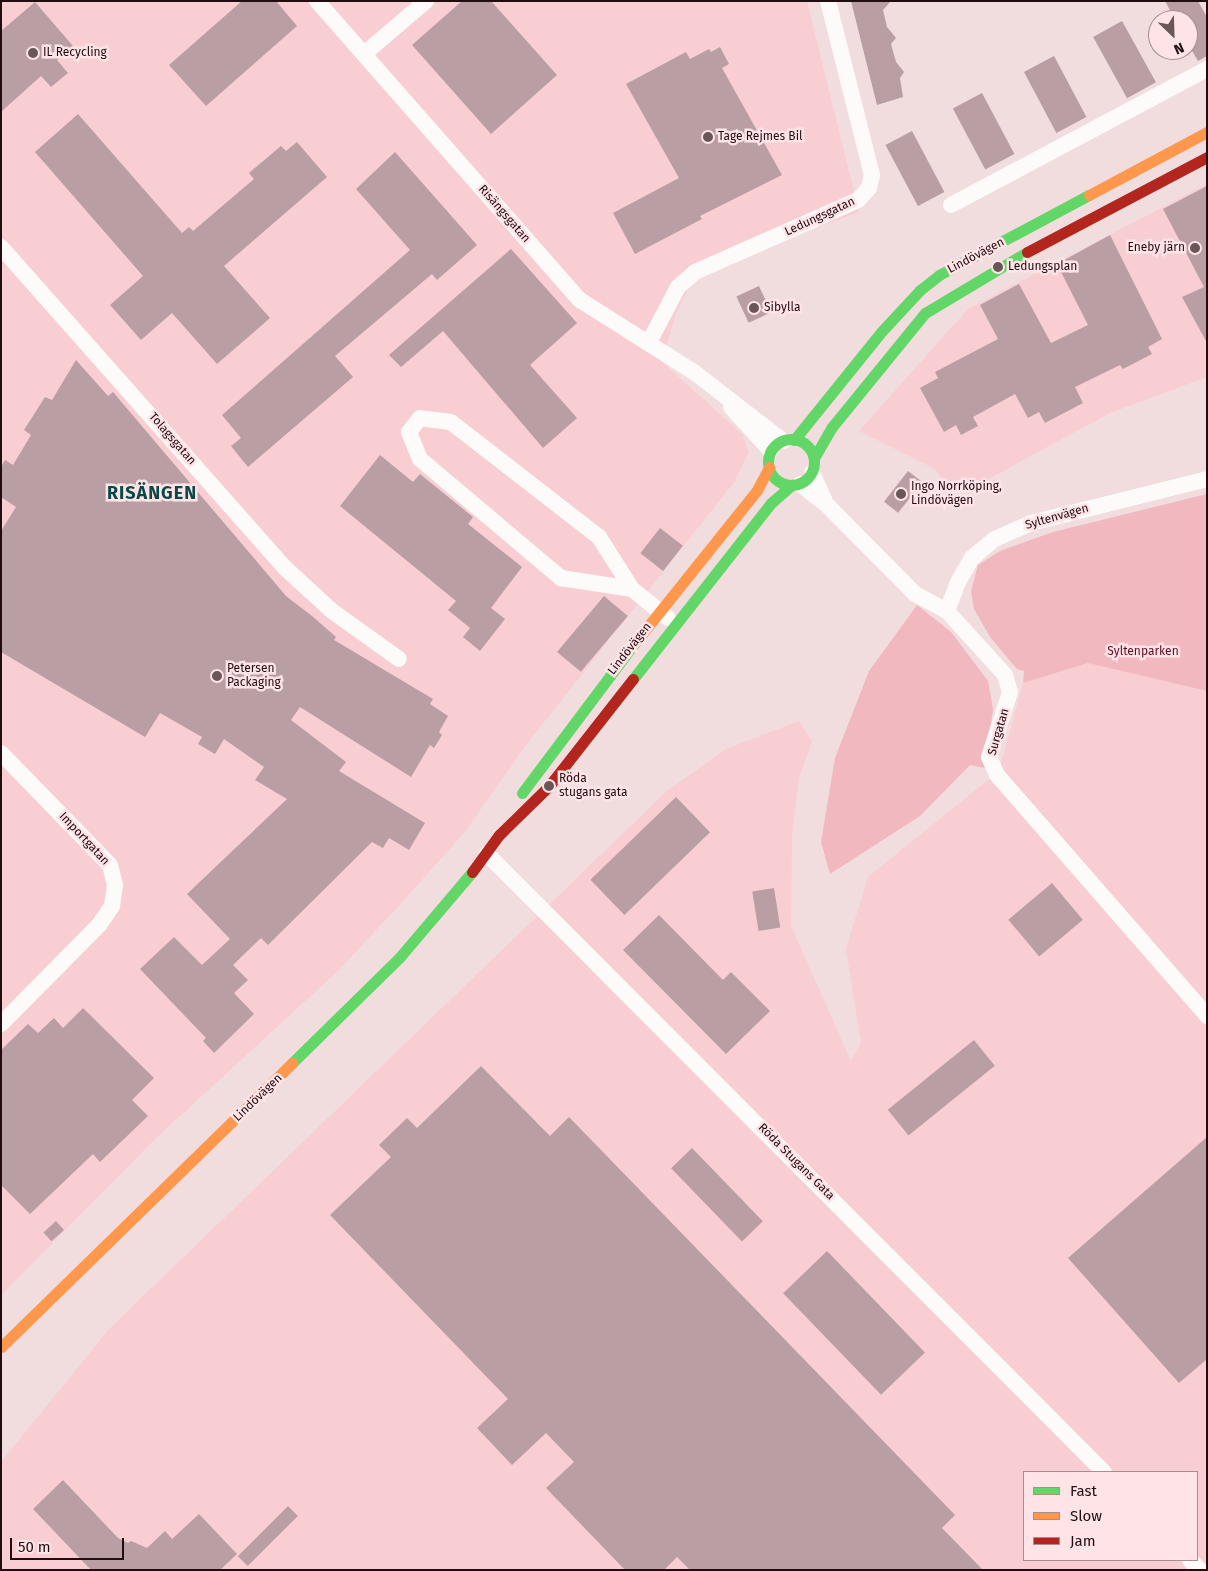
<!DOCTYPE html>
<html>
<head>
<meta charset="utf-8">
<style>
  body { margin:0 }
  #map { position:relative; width:1208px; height:1571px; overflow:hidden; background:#f1dcde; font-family:"Fira Sans",sans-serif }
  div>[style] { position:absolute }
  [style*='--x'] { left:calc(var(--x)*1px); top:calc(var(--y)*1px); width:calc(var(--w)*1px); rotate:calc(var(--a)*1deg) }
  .built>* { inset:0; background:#f8ced3 }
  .green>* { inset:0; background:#f2b8bf }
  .building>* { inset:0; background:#b99ea3; transform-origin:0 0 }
  .street>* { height:16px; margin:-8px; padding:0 8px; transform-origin:8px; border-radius:8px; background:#fdfafa }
  .fast>* { height:11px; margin:-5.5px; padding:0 5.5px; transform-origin:5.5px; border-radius:5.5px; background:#63d668 }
  .fast>.ring { margin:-5.5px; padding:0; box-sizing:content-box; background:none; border:11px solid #63d668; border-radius:50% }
  .slow>* { height:11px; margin:-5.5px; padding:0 5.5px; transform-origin:5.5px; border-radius:5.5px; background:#ff974d }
  .jam>* { height:11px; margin:-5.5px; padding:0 5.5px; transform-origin:5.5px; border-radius:5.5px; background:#b3261e }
  .dots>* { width:14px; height:14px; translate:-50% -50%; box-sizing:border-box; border:2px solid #fee4e7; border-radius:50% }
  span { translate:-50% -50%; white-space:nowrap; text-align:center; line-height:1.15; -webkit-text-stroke:5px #fee4e7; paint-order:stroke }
  .poi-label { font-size:12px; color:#210c0f }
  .left { translate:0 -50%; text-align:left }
  .right { translate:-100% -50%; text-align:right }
  .street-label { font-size:12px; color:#210c0f }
  .park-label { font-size:12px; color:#620b25 }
  .district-label { font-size:18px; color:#084947; font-weight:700; letter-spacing:1px }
  .frame { position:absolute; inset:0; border:2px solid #210c0f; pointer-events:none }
  .legend { position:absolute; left:1023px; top:1471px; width:175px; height:90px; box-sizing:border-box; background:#fee4e7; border:1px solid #a68e91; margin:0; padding:6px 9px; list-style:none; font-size:15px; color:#210c0f }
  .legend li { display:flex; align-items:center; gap:10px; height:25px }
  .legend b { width:25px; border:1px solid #a68e91 }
  .north { position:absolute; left:1148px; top:10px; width:50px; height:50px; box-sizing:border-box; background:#fee4e7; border:1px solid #a68e91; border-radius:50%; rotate:156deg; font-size:14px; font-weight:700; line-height:20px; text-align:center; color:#210c0f }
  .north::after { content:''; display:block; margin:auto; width:18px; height:22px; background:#6a5557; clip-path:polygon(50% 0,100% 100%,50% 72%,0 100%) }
  .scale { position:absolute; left:10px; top:1538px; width:114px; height:22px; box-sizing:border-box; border:2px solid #210c0f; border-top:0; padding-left:6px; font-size:15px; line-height:18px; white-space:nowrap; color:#210c0f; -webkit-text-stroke:4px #fee4e7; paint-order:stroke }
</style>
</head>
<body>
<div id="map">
  <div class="built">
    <i style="clip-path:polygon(1px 1px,807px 1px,859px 212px,796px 235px,691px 283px,676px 313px,662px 362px,742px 434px,749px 452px,735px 481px,526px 745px,464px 833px,404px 900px,339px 970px,157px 1137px,1px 1295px)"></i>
    <i style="clip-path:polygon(1207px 184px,1207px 377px,1110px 413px,983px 482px,946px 485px,935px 469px,859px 431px,968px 309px)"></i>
    <i style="clip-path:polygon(evenodd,1088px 663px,1207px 691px,1207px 1570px,1px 1570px,1px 1462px,110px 1328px,667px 791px,726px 749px,799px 721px,812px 741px,799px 778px,792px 834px,791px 926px,851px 1061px,861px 1043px,846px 949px,868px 877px,999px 771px,1023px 683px,1088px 663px,1024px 1472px,1197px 1472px,1197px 1560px,1024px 1560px,1024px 1472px)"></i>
  </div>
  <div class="green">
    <i style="clip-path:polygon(1207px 494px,1207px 691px,1088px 663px,1023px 683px,1024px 671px,1017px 669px,990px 637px,974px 609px,971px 591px,978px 565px,1000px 551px,1053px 532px)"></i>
    <i style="clip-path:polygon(917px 605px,951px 632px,988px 681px,993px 709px,985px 768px,970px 765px,920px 816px,830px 874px,821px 842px,835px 758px,869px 671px)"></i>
  </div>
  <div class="building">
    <i style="clip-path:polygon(242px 1px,276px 1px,297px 26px,206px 106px,169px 65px)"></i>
    <i style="clip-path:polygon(462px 1px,491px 1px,557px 75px,491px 134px,412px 45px)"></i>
    <i style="clip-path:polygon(851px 1px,891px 1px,883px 10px,887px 27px,896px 38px,891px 44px,896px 62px,904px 72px,900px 78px,903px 97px,877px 105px)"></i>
    <i style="clip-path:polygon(1165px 1px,1198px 1px,1207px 17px,1207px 56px,1198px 61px,1188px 44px,1188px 20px,1175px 20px)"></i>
    <i style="clip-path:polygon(35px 2px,73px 46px,57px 60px,68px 73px,51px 87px,41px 76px,1px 112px,1px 31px)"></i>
    <i style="left:1122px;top:21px;width:70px;height:33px;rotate:61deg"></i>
    <i style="clip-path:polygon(720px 47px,729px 64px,722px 68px,782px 175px,700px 216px,702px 219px,635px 254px,613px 213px,679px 178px,626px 84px,686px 52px,690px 59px,709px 49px,711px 52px)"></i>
    <i style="left:1054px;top:56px;width:69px;height:34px;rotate:62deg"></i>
    <i style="left:982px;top:93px;width:69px;height:33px;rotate:62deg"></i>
    <i style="clip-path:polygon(78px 114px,182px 233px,189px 227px,193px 231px,254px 179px,249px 173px,281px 146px,286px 151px,297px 142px,327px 177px,224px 266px,270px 318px,217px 364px,172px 313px,141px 340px,110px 305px,143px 276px,35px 152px)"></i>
    <i style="left:912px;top:131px;width:69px;height:30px;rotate:62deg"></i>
    <i style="clip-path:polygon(395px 152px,477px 245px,437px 280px,432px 274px,335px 356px,353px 377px,248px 467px,231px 446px,241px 438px,222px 415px,410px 250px,356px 189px)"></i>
    <i style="clip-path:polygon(1207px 186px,1207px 343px,1182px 297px,1204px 287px,1163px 209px)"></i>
    <i style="clip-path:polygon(1110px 235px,1162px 339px,1148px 347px,1152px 354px,1123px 369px,1120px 365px,1075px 387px,1083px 403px,1045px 423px,1039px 412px,1028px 418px,1015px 394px,973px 417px,978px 426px,961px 435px,956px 425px,944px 432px,920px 388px,938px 378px,935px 372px,998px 339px,980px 305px,1019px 284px,1051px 343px,1088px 325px,1057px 264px)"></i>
    <i style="clip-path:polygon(511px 249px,577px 323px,530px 365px,577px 418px,543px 448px,443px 331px,401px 367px,389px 355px)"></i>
    <i style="left:759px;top:286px;width:29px;height:25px;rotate:65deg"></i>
    <i style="clip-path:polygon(76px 360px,108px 396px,113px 392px,286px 596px,312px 616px,336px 637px,334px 640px,433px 699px,430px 704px,448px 716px,439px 732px,442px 735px,434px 748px,430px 745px,411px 777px,300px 707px,291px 720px,346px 762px,339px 771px,425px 823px,409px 850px,389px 838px,383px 848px,372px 842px,268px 945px,261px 938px,233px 965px,248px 980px,234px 993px,254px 1014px,214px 1053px,203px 1041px,206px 1038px,140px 969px,174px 937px,202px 965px,230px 939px,187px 894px,287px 799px,255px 780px,264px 767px,224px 739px,215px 754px,198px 744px,202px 737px,160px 713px,145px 737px,1px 652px,1px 531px,16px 507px,1px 497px,1px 467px,5px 460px,13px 465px,31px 435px,24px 430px,45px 397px,52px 400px)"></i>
    <i style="clip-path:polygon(380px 455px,413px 482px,420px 474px,473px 517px,468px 524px,522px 567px,491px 608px,505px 619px,480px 651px,463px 637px,470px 628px,448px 610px,456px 601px,340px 506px)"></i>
    <i style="left:908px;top:471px;width:18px;height:39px;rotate:38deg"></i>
    <i style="left:660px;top:528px;width:29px;height:32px;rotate:38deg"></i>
    <i style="left:604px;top:596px;width:31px;height:73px;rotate:40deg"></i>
    <i style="left:676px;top:797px;width:49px;height:119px;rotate:46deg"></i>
    <i style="left:1052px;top:883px;width:48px;height:57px;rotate:50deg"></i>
    <i style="left:774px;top:888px;width:40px;height:22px;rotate:81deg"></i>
    <i style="clip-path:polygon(659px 915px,723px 980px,731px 972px,770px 1011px,726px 1054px,623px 950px)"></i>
    <i style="clip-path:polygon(83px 1008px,154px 1078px,132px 1100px,148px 1116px,100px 1162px,93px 1154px,30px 1214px,1px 1185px,1px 1050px,28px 1024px,38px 1033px,54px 1018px,63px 1028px)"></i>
    <i style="left:974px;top:1040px;width:33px;height:111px;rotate:51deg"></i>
    <i style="clip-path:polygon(481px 1066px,550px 1136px,569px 1117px,955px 1515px,942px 1528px,983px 1570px,690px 1570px,677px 1557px,664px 1570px,625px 1570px,546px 1488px,574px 1462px,546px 1433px,512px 1465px,477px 1428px,508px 1399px,330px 1215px,391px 1157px,379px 1145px,407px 1118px,417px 1128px)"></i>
    <i style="clip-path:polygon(1207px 1137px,1207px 1359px,1179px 1383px,1068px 1258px)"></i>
    <i style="left:692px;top:1148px;width:102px;height:29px;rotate:46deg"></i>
    <i style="left:56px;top:1221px;width:12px;height:17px;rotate:48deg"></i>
    <i style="left:827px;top:1251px;width:141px;height:61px;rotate:46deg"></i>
    <i style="clip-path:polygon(63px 1480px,118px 1538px,128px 1543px,131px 1541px,147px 1548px,165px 1531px,172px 1539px,199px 1514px,237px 1554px,220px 1570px,91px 1570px,33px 1509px)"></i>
    <i style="left:288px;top:1506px;width:14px;height:71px;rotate:45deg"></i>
  </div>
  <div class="street">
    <i style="--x:317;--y:1;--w:398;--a:48.7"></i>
    <i style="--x:580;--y:300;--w:135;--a:32.3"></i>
    <i style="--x:694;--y:372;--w:113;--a:37.8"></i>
    <i style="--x:364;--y:54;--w:82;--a:-40.5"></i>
    <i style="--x:951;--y:205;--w:290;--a:-28"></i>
    <i style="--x:1;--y:247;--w:427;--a:48.5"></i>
    <i style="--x:284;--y:567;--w:65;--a:42.5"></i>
    <i style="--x:332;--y:611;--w:82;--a:35.6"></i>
    <i style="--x:649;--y:342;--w:62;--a:-62.2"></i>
    <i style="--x:678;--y:287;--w:23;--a:-41"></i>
    <i style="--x:695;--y:272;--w:178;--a:-23.8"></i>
    <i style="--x:858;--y:200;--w:16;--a:-47"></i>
    <i style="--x:869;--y:188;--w:13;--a:-77"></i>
    <i style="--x:872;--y:175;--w:179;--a:-104.2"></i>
    <i style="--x:731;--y:407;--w:59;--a:47.7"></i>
    <i style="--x:812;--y:473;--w:29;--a:65"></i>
    <i style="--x:800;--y:484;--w:37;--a:38"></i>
    <i style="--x:829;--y:507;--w:122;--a:45.3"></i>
    <i style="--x:915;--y:594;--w:36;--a:28"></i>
    <i style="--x:947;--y:611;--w:86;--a:47.8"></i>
    <i style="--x:1005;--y:675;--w:18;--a:74"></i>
    <i style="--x:1010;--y:692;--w:68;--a:107.9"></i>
    <i style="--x:989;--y:757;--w:20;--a:66"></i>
    <i style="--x:997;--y:775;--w:320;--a:48.9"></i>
    <i style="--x:632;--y:589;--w:62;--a:-122.4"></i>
    <i style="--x:599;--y:537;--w:187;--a:-142.2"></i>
    <i style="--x:451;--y:422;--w:31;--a:-173"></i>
    <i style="--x:420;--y:418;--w:18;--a:128"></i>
    <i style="--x:409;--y:432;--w:29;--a:68"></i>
    <i style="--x:420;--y:459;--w:185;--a:40.2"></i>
    <i style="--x:561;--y:578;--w:72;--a:8.8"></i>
    <i style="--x:632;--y:589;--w:46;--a:38.9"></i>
    <i style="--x:947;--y:611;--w:31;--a:-69"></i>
    <i style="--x:958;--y:582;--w:28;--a:-60"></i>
    <i style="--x:972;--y:558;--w:30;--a:-40"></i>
    <i style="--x:995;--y:539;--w:39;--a:-24"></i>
    <i style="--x:1031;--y:523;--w:181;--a:-14"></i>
    <i style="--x:1;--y:753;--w:156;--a:45.8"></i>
    <i style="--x:110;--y:865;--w:21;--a:76"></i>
    <i style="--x:115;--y:885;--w:21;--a:98"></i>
    <i style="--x:112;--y:906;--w:22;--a:124"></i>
    <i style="--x:100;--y:924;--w:141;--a:134.7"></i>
    <i style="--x:487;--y:854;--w:873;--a:45.05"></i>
    <i style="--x:1190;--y:1560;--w:14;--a:45"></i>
  </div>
  <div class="fast">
    <i class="ring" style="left:768px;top:439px;width:35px;height:35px"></i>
    <i style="--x:794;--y:440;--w:140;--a:-51.1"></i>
    <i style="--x:882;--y:331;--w:56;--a:-47.2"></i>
    <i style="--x:920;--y:290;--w:24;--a:-38"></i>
    <i style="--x:939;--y:275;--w:170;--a:-28.1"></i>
    <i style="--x:814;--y:458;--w:36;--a:-60"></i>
    <i style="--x:832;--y:427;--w:147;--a:-50.8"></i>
    <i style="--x:925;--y:313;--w:119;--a:-30.9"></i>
    <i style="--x:633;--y:679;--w:224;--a:-51.9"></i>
    <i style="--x:771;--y:503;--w:28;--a:-41"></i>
    <i style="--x:522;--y:793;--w:191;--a:-53.1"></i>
    <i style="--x:292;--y:1063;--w:150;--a:-44.5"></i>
    <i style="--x:399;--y:958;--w:113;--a:-49.7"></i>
  </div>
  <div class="slow">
    <i style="--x:1089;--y:195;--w:134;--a:-28.1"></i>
    <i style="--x:637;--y:640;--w:192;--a:-51.3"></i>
    <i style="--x:757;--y:490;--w:26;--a:-62"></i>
    <i style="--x:1;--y:1347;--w:407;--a:-44.3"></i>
  </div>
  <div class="jam">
    <i style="--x:1027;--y:252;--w:204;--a:-27.8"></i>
    <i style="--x:472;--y:872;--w:46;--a:-53.9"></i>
    <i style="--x:499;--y:835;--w:70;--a:-44.4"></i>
    <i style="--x:549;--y:786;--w:136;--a:-51.9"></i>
  </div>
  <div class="dots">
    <i style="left:33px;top:53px;background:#6a5557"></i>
    <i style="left:708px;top:137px;background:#6a5557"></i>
    <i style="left:1195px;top:248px;background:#6a5557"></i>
    <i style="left:998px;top:267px;background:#6a5557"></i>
    <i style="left:754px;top:308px;background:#6a5557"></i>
    <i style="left:901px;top:494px;background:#6a5557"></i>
    <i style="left:217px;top:676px;background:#6a5557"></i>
    <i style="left:549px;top:786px;background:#6a5557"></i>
  </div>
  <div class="poi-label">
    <span class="left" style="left:43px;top:53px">IL Recycling</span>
    <span class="left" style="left:718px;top:137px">Tage Rejmes Bil</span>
    <span class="right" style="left:1185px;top:248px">Eneby järn</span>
    <span class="left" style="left:1008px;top:267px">Ledungsplan</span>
    <span class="left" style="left:764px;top:308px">Sibylla</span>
    <span class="left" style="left:911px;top:494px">Ingo Norrköping,<br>Lindövägen</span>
    <span class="left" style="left:227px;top:676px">Petersen<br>Packaging</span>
    <span class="left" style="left:559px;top:786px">Röda<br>stugans gata</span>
  </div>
  <div class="street-label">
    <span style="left:504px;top:214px;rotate:49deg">Risängsgatan</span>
    <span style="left:820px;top:217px;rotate:-25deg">Ledungsgatan</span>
    <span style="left:976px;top:256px;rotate:-28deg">Lindövägen</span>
    <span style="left:172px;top:439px;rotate:49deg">Tolagsgatan</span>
    <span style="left:1057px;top:517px;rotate:-16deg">Syltenvägen</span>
    <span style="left:630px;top:649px;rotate:-52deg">Lindövägen</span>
    <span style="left:999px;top:732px;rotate:-74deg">Surgatan</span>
    <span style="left:84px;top:839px;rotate:47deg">Importgatan</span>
    <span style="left:258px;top:1098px;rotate:-44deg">Lindövägen</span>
    <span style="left:796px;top:1162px;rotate:45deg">Röda Stugans Gata</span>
  </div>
  <div class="park-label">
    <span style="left:1143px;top:652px">Syltenparken</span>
  </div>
  <div class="district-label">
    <span style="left:152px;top:493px">RISÄNGEN</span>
  </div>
  <div class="frame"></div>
  <ul class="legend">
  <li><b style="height:6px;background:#63d668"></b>Fast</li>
  <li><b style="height:6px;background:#ff974d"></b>Slow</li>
  <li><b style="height:6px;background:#b3261e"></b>Jam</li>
  </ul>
  <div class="north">N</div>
  <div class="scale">50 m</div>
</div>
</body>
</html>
